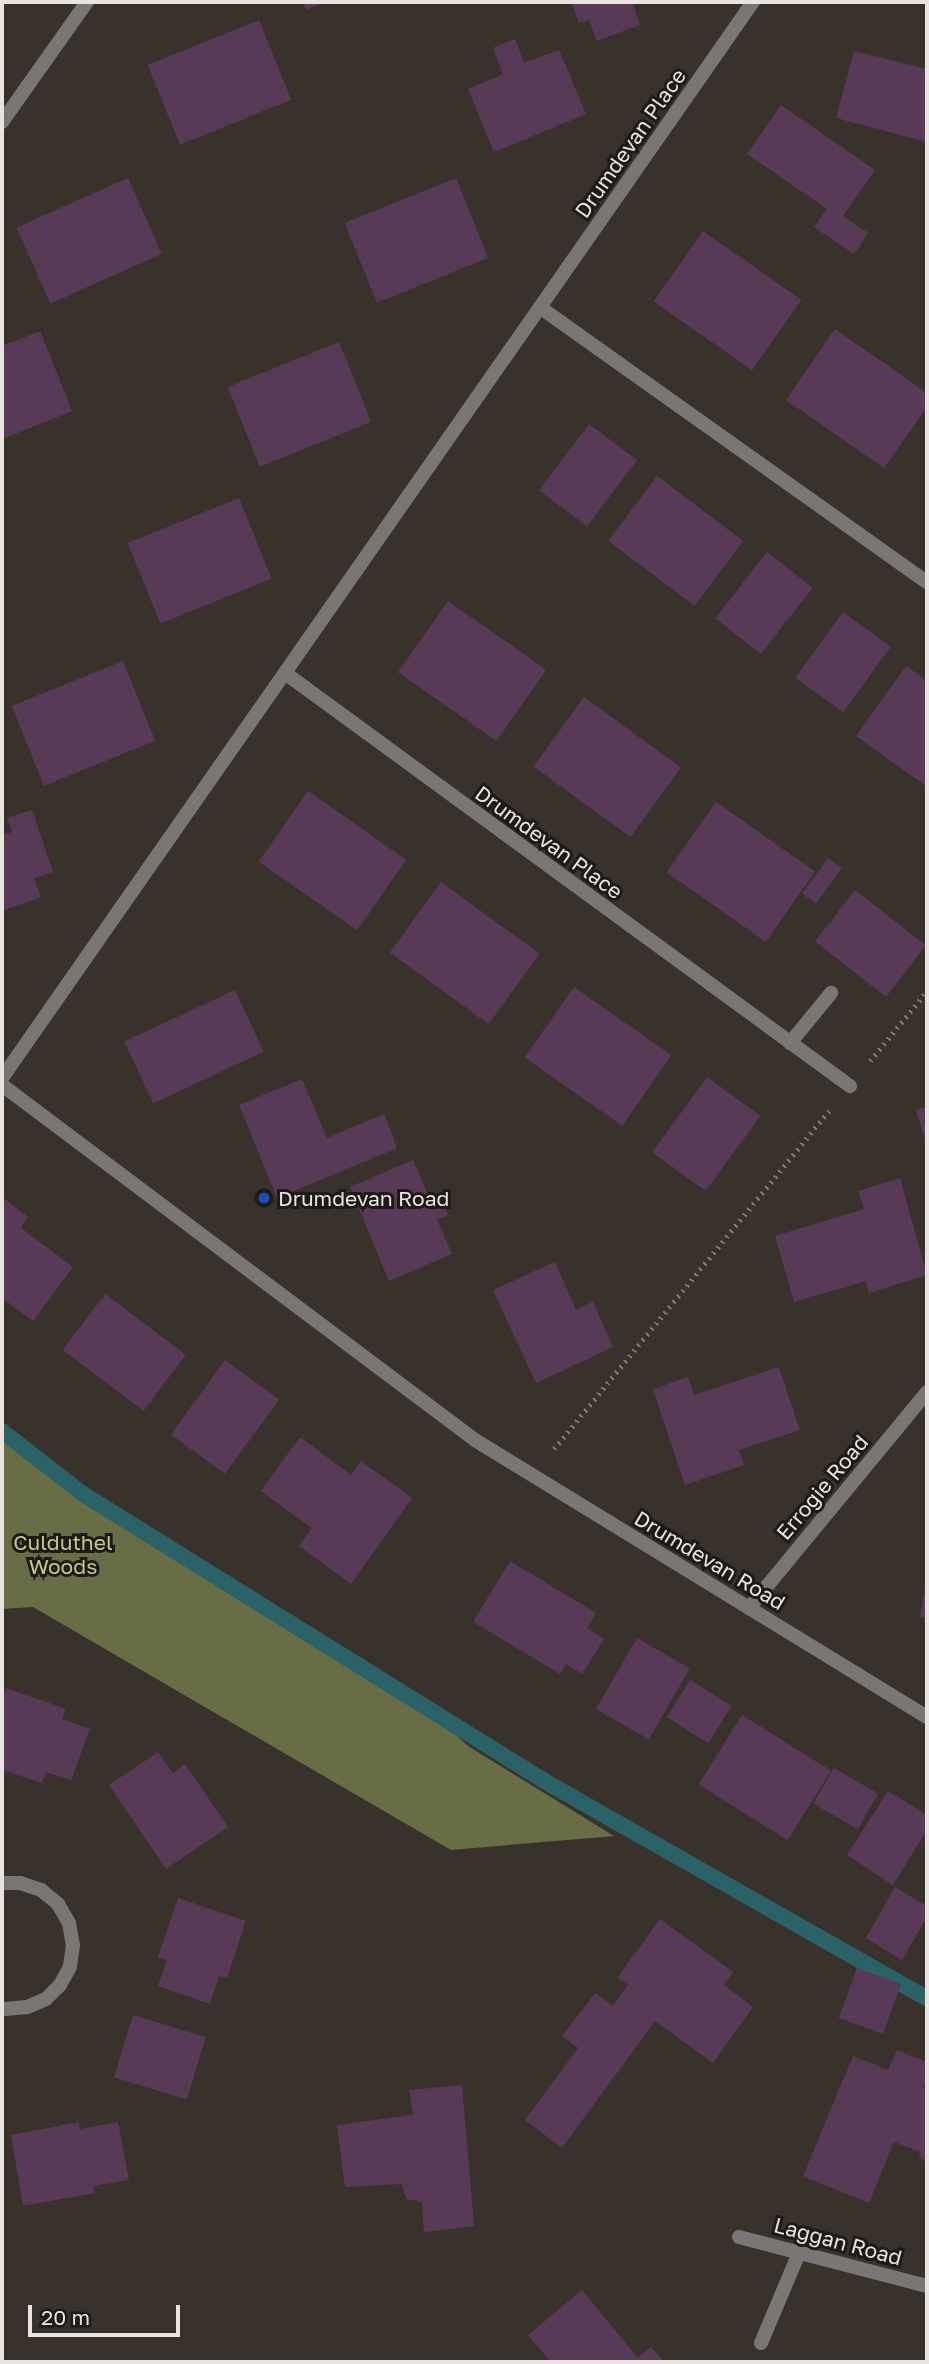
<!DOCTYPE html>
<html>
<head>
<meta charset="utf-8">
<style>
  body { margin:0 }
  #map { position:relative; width:929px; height:2364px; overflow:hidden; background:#39322c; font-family:"Golos Text",sans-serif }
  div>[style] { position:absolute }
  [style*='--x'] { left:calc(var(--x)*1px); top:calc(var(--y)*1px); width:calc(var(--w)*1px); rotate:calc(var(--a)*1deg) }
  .forest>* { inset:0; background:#696d45 }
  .stream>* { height:16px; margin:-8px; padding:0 8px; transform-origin:8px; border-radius:8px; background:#2a6268 }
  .building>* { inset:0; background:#583a56; transform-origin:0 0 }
  .path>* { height:4.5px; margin-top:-2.25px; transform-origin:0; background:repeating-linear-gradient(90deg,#7f7974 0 2px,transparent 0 7px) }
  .minor>* { height:14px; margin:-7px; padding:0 7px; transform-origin:7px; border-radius:7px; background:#7b7676 }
  .dots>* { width:19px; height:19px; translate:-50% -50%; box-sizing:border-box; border:4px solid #1e1a18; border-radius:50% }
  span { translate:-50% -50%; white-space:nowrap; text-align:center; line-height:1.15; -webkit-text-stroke:6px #1e1a18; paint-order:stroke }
  .street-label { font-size:21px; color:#e9e4e0 }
  .poi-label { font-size:21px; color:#e9e4e0 }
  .left { translate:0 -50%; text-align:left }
  .park-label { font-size:21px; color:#c4cb87 }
  .frame { position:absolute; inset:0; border:4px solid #e9e4e0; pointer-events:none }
  .scale { position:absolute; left:28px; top:2305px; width:152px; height:32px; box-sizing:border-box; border:4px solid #e9e4e0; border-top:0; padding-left:9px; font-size:21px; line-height:24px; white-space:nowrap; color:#e9e4e0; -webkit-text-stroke:5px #1e1a18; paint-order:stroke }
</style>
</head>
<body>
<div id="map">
  <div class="forest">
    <i style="clip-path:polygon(2px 1432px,83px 1494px,425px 1706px,468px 1746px,614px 1836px,451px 1850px,33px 1607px,2px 1609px)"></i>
  </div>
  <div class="stream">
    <i style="--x:2;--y:1431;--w:103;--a:37.9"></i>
    <i style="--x:83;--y:1494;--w:545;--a:31.88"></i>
    <i style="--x:546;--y:1782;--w:438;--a:29.6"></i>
  </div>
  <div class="building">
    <i style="clip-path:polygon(303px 2px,325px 2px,306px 10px)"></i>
    <i style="clip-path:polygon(571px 2px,640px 2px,633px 5px,640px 25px,597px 41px,589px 20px,579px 23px)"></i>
    <i style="left:259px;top:20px;width:86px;height:120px;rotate:68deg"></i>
    <i style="clip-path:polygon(515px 39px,524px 63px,559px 50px,586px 114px,494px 152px,468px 89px,503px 74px,493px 48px)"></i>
    <i style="clip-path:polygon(854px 51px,927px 69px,927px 142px,836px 118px)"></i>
    <i style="clip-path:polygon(781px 105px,875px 170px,843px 216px,868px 233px,854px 254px,814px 227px,827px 209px,747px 154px)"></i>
    <i style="left:128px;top:178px;width:83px;height:122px;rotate:66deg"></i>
    <i style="left:456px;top:178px;width:86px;height:120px;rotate:68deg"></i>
    <i style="left:703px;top:231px;width:120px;height:86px;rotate:35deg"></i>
    <i style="clip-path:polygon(835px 329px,927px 393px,927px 407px,884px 468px,786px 400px)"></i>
    <i style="clip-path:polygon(40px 331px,72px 411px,2px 439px,2px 346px)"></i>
    <i style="left:339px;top:342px;width:86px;height:120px;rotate:68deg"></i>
    <i style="left:589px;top:424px;width:60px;height:83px;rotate:37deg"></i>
    <i style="left:657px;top:476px;width:108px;height:81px;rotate:37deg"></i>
    <i style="left:239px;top:498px;width:87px;height:120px;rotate:68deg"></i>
    <i style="left:767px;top:552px;width:58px;height:84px;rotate:38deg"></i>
    <i style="left:448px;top:601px;width:120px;height:87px;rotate:35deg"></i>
    <i style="left:843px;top:612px;width:59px;height:81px;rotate:36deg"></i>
    <i style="left:123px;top:661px;width:86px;height:120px;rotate:68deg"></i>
    <i style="clip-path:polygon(906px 666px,927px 681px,927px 787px,856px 736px)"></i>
    <i style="left:584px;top:697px;width:120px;height:86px;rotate:36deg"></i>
    <i style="left:308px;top:791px;width:120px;height:86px;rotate:35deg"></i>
    <i style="left:716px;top:802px;width:121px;height:86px;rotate:35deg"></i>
    <i style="clip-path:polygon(32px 810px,53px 872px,34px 878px,41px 897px,2px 911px,2px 835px,12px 832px,7px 818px)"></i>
    <i style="left:828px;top:858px;width:17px;height:44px;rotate:36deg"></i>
    <i style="left:441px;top:882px;width:122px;height:87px;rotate:36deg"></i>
    <i style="left:855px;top:890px;width:90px;height:65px;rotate:38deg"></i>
    <i style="left:574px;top:987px;width:119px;height:86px;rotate:35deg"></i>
    <i style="left:235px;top:990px;width:68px;height:122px;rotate:65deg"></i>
    <i style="left:707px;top:1077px;width:66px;height:93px;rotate:36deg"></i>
    <i style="clip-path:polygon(302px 1079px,327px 1138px,384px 1114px,397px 1148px,277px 1198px,239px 1105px)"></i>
    <i style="clip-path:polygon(927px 1107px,927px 1146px,916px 1110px)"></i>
    <i style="clip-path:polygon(413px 1160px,431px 1202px,441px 1198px,448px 1215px,437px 1220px,452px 1254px,389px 1281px,350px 1187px)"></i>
    <i style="clip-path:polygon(900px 1178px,927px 1275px,869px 1293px,866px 1281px,794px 1302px,775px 1236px,864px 1209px,858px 1191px)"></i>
    <i style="clip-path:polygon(2px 1197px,28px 1217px,21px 1228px,73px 1267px,33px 1321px,2px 1298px)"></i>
    <i style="clip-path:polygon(555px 1262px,576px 1310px,593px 1302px,613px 1347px,536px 1383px,493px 1290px)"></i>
    <i style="left:105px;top:1294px;width:101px;height:70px;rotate:37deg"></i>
    <i style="left:225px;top:1360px;width:67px;height:92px;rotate:36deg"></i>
    <i style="clip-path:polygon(779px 1367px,800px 1430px,739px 1450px,744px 1465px,685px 1485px,653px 1389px,688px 1377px,694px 1395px)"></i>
    <i style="clip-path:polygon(300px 1437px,351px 1475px,361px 1461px,412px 1498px,351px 1584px,299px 1546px,312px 1528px,261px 1491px)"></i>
    <i style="clip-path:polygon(510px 1561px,596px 1613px,587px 1628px,604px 1639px,582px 1674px,566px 1664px,560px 1674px,473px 1622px)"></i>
    <i style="clip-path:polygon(926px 1581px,927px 1581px,927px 1618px,920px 1617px)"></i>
    <i style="left:637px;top:1638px;width:61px;height:82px;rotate:30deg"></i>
    <i style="left:690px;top:1680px;width:49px;height:44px;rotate:32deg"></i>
    <i style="clip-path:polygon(6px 1688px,66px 1709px,62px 1719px,90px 1729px,71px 1780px,46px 1772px,42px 1783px,2px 1770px,2px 1699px)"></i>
    <i style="left:742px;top:1715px;width:105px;height:82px;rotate:32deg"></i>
    <i style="clip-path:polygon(158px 1752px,173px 1773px,185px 1764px,228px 1827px,166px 1869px,109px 1785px)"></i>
    <i style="left:834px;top:1768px;width:51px;height:41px;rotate:30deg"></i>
    <i style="clip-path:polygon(888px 1791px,927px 1815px,927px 1830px,893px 1885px,847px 1855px)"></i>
    <i style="clip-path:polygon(895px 1887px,927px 1906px,927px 1917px,902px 1960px,866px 1938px)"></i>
    <i style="clip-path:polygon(178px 1898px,246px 1921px,227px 1978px,219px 1976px,210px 2004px,158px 1986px,167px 1960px,158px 1957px)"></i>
    <i style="clip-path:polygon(660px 1919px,733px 1972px,724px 1985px,753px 2007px,713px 2063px,655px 2021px,562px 2148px,525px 2120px,578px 2048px,562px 2036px,595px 1993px,613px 2006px,628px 1985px,617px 1978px)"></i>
    <i style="left:857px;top:1968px;width:47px;height:53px;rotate:20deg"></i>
    <i style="left:133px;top:2015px;width:76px;height:65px;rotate:17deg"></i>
    <i style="clip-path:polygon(897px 2050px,927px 2062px,927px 2078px,923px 2088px,927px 2089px,927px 2162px,919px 2158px,920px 2152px,894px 2142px,869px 2203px,803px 2176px,853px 2056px,888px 2070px)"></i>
    <i style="clip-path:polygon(462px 2085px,474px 2226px,424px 2232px,422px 2202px,407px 2199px,401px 2184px,345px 2187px,337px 2125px,413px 2115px,409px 2090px)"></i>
    <i style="clip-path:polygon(79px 2122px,80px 2129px,118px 2122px,129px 2180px,93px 2186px,95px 2193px,23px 2206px,11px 2135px)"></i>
    <i style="clip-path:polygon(582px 2290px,638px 2358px,651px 2347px,664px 2362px,551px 2362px,528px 2335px)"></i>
  </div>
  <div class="path">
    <i style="--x:870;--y:1061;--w:90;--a:-50.8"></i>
    <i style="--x:554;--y:1449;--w:436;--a:-50.9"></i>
  </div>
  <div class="minor">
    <i style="--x:2;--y:122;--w:147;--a:-54.7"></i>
    <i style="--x:541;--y:308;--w:473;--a:35.4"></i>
    <i style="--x:285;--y:673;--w:700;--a:36.17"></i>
    <i style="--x:790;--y:1043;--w:65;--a:-50.6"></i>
    <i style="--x:2;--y:1078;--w:1312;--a:-55.09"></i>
    <i style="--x:2;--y:1085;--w:591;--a:36.89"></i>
    <i style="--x:475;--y:1440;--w:530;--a:31.5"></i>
    <i style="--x:749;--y:1608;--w:280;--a:-50.5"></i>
    <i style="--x:2;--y:1883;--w:18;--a:0"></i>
    <i style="--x:20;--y:1883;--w:22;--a:18"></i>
    <i style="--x:41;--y:1890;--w:22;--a:39"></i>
    <i style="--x:58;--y:1904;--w:22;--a:60"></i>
    <i style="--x:69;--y:1923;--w:22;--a:80"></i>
    <i style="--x:73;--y:1945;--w:22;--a:98"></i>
    <i style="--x:70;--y:1967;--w:21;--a:119"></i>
    <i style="--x:60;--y:1985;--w:20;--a:135"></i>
    <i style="--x:46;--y:1999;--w:21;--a:157"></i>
    <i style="--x:27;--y:2007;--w:25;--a:175"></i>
    <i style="--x:739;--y:2237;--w:194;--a:14.6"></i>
    <i style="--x:761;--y:2343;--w:98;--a:-67.1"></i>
  </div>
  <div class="dots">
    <i style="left:264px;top:1198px;background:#1a4fb4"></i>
  </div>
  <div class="street-label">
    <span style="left:630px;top:143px;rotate:-55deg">Drumdevan Place</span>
    <span style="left:549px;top:842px;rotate:36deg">Drumdevan Place</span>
    <span style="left:822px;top:1487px;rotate:-50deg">Errogie Road</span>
    <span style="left:710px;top:1560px;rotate:31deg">Drumdevan Road</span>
    <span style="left:838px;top:2241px;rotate:15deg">Laggan Road</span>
  </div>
  <div class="poi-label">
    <span class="left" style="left:278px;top:1198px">Drumdevan Road</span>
  </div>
  <div class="park-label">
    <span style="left:63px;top:1554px">Culduthel<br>Woods</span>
  </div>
  <div class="frame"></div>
  <div class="scale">20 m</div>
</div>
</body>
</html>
